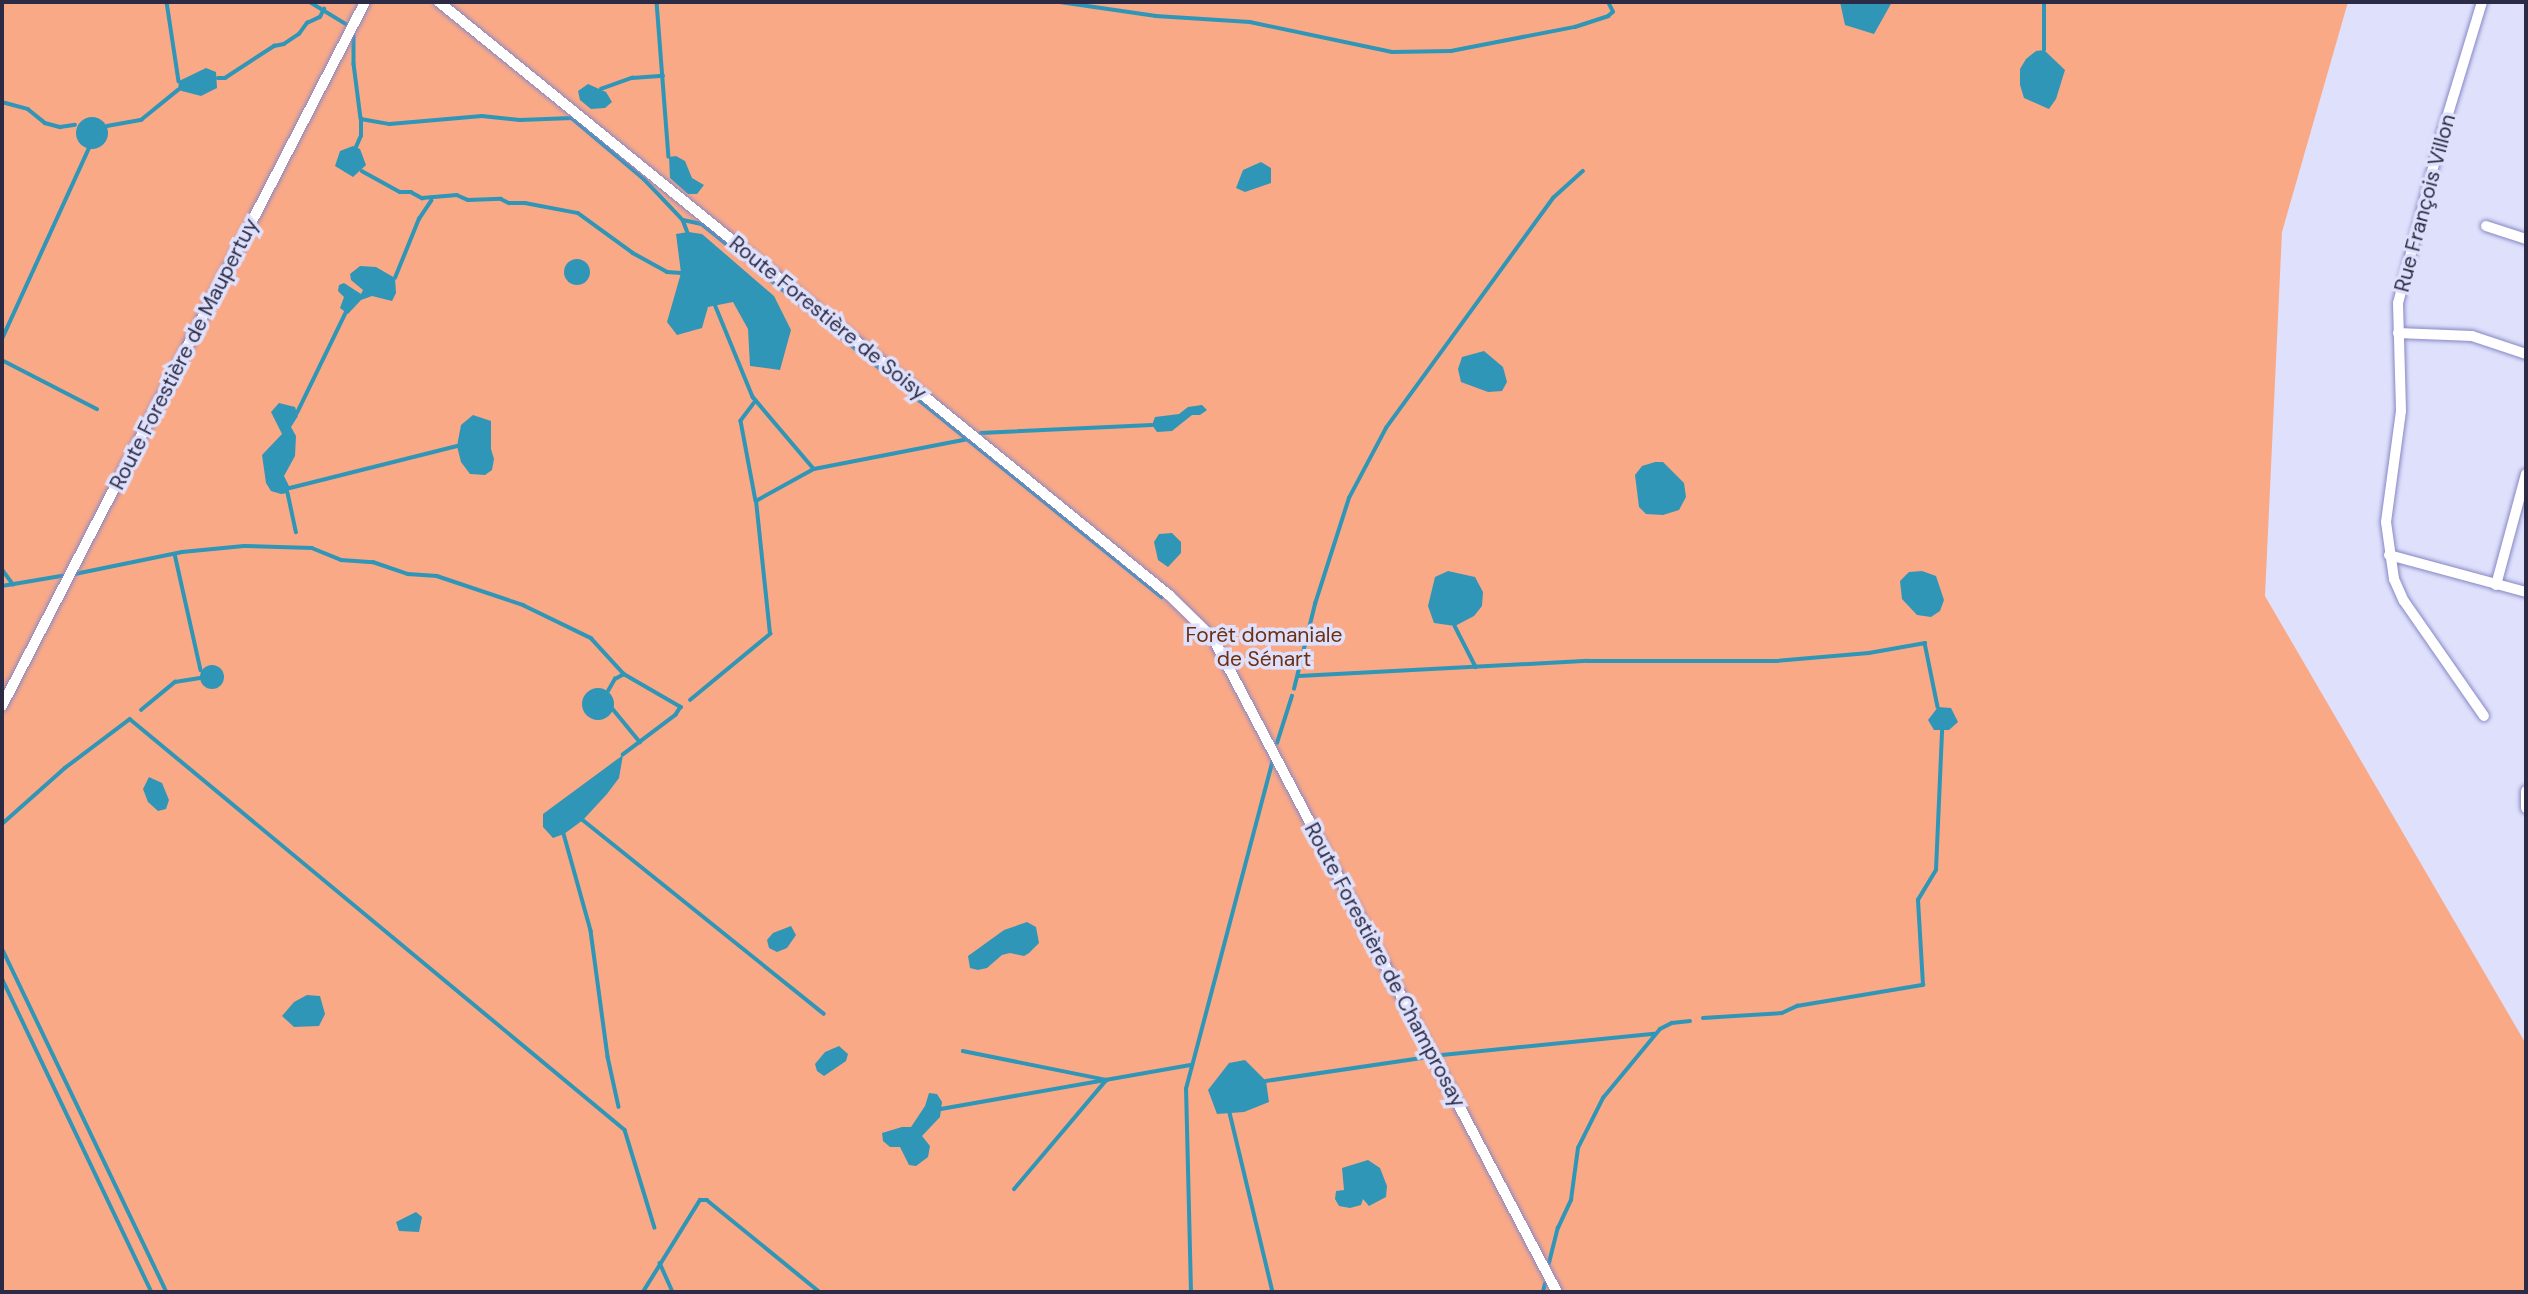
<!DOCTYPE html>
<html>
<head>
<meta charset="utf-8">
<style>
  body { margin:0 }
  #map { position:relative; width:2528px; height:1294px; overflow:hidden; background:#dfe1fc; font-family:"DM Sans",sans-serif }
  div>[style] { position:absolute }
  [style*='--x'] { left:calc(var(--x)*1px); top:calc(var(--y)*1px); width:calc(var(--w)*1px); rotate:calc(var(--a)*1deg) }
  .green>* { inset:0; background:#faa987 }
  .water>* { inset:0; background:#2f96b7 }
  .round { border-radius:50% }
  .stream>* { height:3.5px; margin:-1.75px; padding:0 1.75px; transform-origin:1.75px; border-radius:1.75px; background:#2f96b7 }
  .roads { filter:drop-shadow(0 0 2px #8787c5) drop-shadow(0 0 2px #8787c5) }
  .minor>* { height:10px; margin:-5px; padding:0 5px; transform-origin:5px; border-radius:5px; background:#fff }
  span { translate:-50% -50%; white-space:nowrap; text-align:center; line-height:1.15; -webkit-text-stroke:7px #dfe1fc; paint-order:stroke }
  .street-label { font-size:21px; color:#2b2b45 }
  .park-label { font-size:21px; color:#6b2f12 }
  .frame { position:absolute; inset:0; border:4px solid #2b2b45; pointer-events:none }
</style>
</head>
<body>
<div id="map">
  <div class="green">
    <i style="clip-path:polygon(2px 2px,2348px 2px,2282px 232px,2265px 596px,2526px 1044px,2526px 1292px,2px 1292px)"></i>
  </div>
  <div class="water">
    <i style="clip-path:polygon(1840px 2px,1892px 2px,1874px 34px,1845px 25px)"></i>
    <i style="clip-path:polygon(2044px 50px,2065px 70px,2056px 99px,2049px 109px,2024px 98px,2020px 85px,2020px 69px,2026px 59px,2036px 51px)"></i>
    <i style="clip-path:polygon(206px 68px,216px 72px,217px 88px,201px 96px,178px 90px,179px 81px)"></i>
    <i style="clip-path:polygon(588px 84px,606px 92px,612px 102px,605px 108px,591px 109px,580px 100px,578px 91px)"></i>
    <i class="round" style="left:76px;top:117px;width:32px;height:32px"></i>
    <i style="clip-path:polygon(353px 146px,360px 149px,366px 165px,353px 177px,335px 166px,340px 151px)"></i>
    <i style="clip-path:polygon(676px 156px,685px 161px,692px 178px,704px 185px,697px 194px,688px 194px,670px 178px,669px 157px)"></i>
    <i style="clip-path:polygon(1261px 162px,1271px 168px,1271px 183px,1245px 192px,1236px 188px,1243px 170px)"></i>
    <i style="clip-path:polygon(688px 232px,702px 234px,774px 296px,791px 330px,780px 370px,750px 366px,748px 329px,733px 302px,708px 307px,702px 328px,677px 335px,667px 322px,681px 273px,676px 234px)"></i>
    <i class="round" style="left:564px;top:259px;width:26px;height:26px"></i>
    <i style="clip-path:polygon(360px 266px,376px 267px,395px 278px,396px 293px,392px 301px,372px 296px,361px 300px,348px 314px,340px 308px,344px 297px,338px 291px,339px 285px,344px 283px,361px 294px,363px 290px,351px 280px,350px 274px)"></i>
    <i style="clip-path:polygon(1484px 351px,1503px 367px,1507px 382px,1502px 391px,1488px 392px,1461px 382px,1458px 369px,1462px 357px)"></i>
    <i style="clip-path:polygon(279px 403px,295px 407px,298px 416px,291px 427px,296px 436px,295px 456px,284px 476px,290px 488px,288px 493px,281px 494px,271px 491px,266px 483px,262px 455px,282px 434px,271px 412px)"></i>
    <i style="clip-path:polygon(1202px 405px,1207px 410px,1200px 415px,1192px 415px,1172px 431px,1157px 432px,1152px 425px,1155px 417px,1179px 414px,1188px 407px)"></i>
    <i style="clip-path:polygon(473px 415px,491px 421px,491px 449px,494px 459px,492px 470px,485px 475px,470px 474px,461px 462px,457px 446px,461px 425px)"></i>
    <i style="clip-path:polygon(1655px 462px,1663px 462px,1684px 483px,1686px 497px,1679px 510px,1663px 515px,1646px 514px,1639px 507px,1635px 475px,1642px 466px)"></i>
    <i style="clip-path:polygon(1172px 533px,1181px 542px,1181px 553px,1168px 567px,1158px 560px,1154px 542px,1159px 534px)"></i>
    <i style="clip-path:polygon(1448px 571px,1475px 577px,1483px 592px,1482px 606px,1474px 616px,1455px 626px,1434px 623px,1428px 606px,1435px 577px)"></i>
    <i style="clip-path:polygon(1922px 571px,1936px 576px,1944px 600px,1940px 611px,1931px 617px,1917px 615px,1902px 599px,1900px 581px,1909px 572px)"></i>
    <i class="round" style="left:200px;top:665px;width:24px;height:24px"></i>
    <i class="round" style="left:582px;top:688px;width:32px;height:32px"></i>
    <i style="clip-path:polygon(1938px 707px,1951px 708px,1958px 722px,1949px 730px,1934px 730px,1928px 720px)"></i>
    <i style="clip-path:polygon(623px 755px,619px 778px,607px 794px,583px 820px,564px 834px,553px 838px,543px 827px,543px 814px)"></i>
    <i style="clip-path:polygon(149px 777px,162px 783px,169px 800px,166px 809px,158px 811px,148px 802px,143px 789px)"></i>
    <i style="clip-path:polygon(1027px 922px,1036px 927px,1039px 943px,1029px 953px,1024px 956px,1010px 953px,1002px 955px,987px 968px,978px 970px,970px 968px,968px 956px,1004px 930px)"></i>
    <i style="clip-path:polygon(791px 926px,796px 935px,787px 948px,777px 952px,769px 948px,767px 940px,773px 933px)"></i>
    <i style="clip-path:polygon(307px 995px,320px 996px,325px 1014px,319px 1026px,294px 1027px,282px 1016px,294px 1002px)"></i>
    <i style="clip-path:polygon(839px 1046px,848px 1054px,846px 1061px,824px 1076px,817px 1071px,815px 1064px,825px 1052px)"></i>
    <i style="clip-path:polygon(1245px 1060px,1266px 1081px,1269px 1102px,1244px 1112px,1217px 1114px,1208px 1090px,1229px 1063px)"></i>
    <i style="clip-path:polygon(929px 1093px,937px 1094px,942px 1102px,940px 1117px,922px 1136px,930px 1146px,928px 1157px,916px 1166px,909px 1165px,900px 1147px,890px 1147px,883px 1141px,882px 1133px,902px 1127px,911px 1127px,925px 1106px)"></i>
    <i style="clip-path:polygon(1368px 1160px,1380px 1168px,1387px 1186px,1386px 1197px,1369px 1206px,1363px 1199px,1361px 1205px,1350px 1208px,1339px 1206px,1335px 1199px,1336px 1191px,1344px 1190px,1342px 1168px)"></i>
    <i style="clip-path:polygon(416px 1212px,422px 1217px,419px 1232px,399px 1231px,396px 1222px)"></i>
  </div>
  <div class="stream">
    <i style="--x:167;--y:2;--w:80;--a:81.4"></i>
    <i style="--x:310;--y:2;--w:42;--a:31.4"></i>
    <i style="--x:657;--y:2;--w:155;--a:85.6"></i>
    <i style="--x:1060;--y:2;--w:97;--a:8.3"></i>
    <i style="--x:1156;--y:16;--w:94;--a:3.7"></i>
    <i style="--x:1250;--y:22;--w:145;--a:11.9"></i>
    <i style="--x:1392;--y:52;--w:59;--a:-1"></i>
    <i style="--x:1451;--y:51;--w:126;--a:-11"></i>
    <i style="--x:1575;--y:27;--w:35;--a:-18"></i>
    <i style="--x:1608;--y:16;--w:6;--a:-39"></i>
    <i style="--x:1613;--y:12;--w:11;--a:-117"></i>
    <i style="--x:354;--y:36;--w:28;--a:90"></i>
    <i style="--x:354;--y:64;--w:55;--a:82.7"></i>
    <i style="--x:361;--y:119;--w:29;--a:10"></i>
    <i style="--x:390;--y:124;--w:92;--a:-5"></i>
    <i style="--x:482;--y:116;--w:38;--a:6"></i>
    <i style="--x:520;--y:120;--w:52;--a:-2.2"></i>
    <i style="--x:572;--y:118;--w:94;--a:40.3"></i>
    <i style="--x:644;--y:179;--w:57;--a:46.4"></i>
    <i style="--x:683;--y:220;--w:17;--a:69"></i>
    <i style="--x:2044;--y:50;--w:48;--a:-90"></i>
    <i style="--x:218;--y:78;--w:7;--a:0"></i>
    <i style="--x:225;--y:78;--w:59;--a:-33.1"></i>
    <i style="--x:274;--y:46;--w:10;--a:-11"></i>
    <i style="--x:284;--y:44;--w:18;--a:-34"></i>
    <i style="--x:299;--y:34;--w:14;--a:-54"></i>
    <i style="--x:307;--y:23;--w:14;--a:-25"></i>
    <i style="--x:320;--y:17;--w:9;--a:-63"></i>
    <i style="--x:601;--y:89;--w:33;--a:-20"></i>
    <i style="--x:632;--y:78;--w:31;--a:-4"></i>
    <i style="--x:2;--y:102;--w:27;--a:15"></i>
    <i style="--x:28;--y:109;--w:22;--a:39"></i>
    <i style="--x:45;--y:123;--w:16;--a:15"></i>
    <i style="--x:60;--y:127;--w:15;--a:-8"></i>
    <i style="--x:107;--y:126;--w:35;--a:-10"></i>
    <i style="--x:141;--y:120;--w:48;--a:-39"></i>
    <i style="--x:356;--y:147;--w:12;--a:-66"></i>
    <i style="--x:361;--y:136;--w:17;--a:-90"></i>
    <i style="--x:362;--y:171;--w:43;--a:28.9"></i>
    <i style="--x:400;--y:192;--w:11;--a:0"></i>
    <i style="--x:411;--y:192;--w:13;--a:29"></i>
    <i style="--x:422;--y:198;--w:35;--a:-5"></i>
    <i style="--x:457;--y:195;--w:12;--a:24"></i>
    <i style="--x:468;--y:200;--w:33;--a:-2"></i>
    <i style="--x:501;--y:199;--w:9;--a:27"></i>
    <i style="--x:509;--y:203;--w:16;--a:0"></i>
    <i style="--x:525;--y:203;--w:54;--a:10.7"></i>
    <i style="--x:578;--y:213;--w:68;--a:36"></i>
    <i style="--x:633;--y:253;--w:39;--a:29"></i>
    <i style="--x:667;--y:272;--w:14;--a:4"></i>
    <i style="--x:683;--y:220;--w:19;--a:12"></i>
    <i style="--x:702;--y:224;--w:592;--a:39.04"></i>
    <i style="--x:395;--y:278;--w:64;--a:-67.9"></i>
    <i style="--x:419;--y:219;--w:22;--a:-56"></i>
    <i style="--x:714;--y:302;--w:103;--a:67.7"></i>
    <i style="--x:753;--y:397;--w:94;--a:49.7"></i>
    <i style="--x:2;--y:339;--w:210;--a:-65.5"></i>
    <i style="--x:2;--y:360;--w:107;--a:27.3"></i>
    <i style="--x:756;--y:401;--w:25;--a:127"></i>
    <i style="--x:741;--y:421;--w:81;--a:79.4"></i>
    <i style="--x:297;--y:413;--w:112;--a:-64.1"></i>
    <i style="--x:981;--y:433;--w:171;--a:-2.7"></i>
    <i style="--x:290;--y:488;--w:172;--a:-14.1"></i>
    <i style="--x:288;--y:493;--w:40;--a:78"></i>
    <i style="--x:175;--y:554;--w:119;--a:77.4"></i>
    <i style="--x:2;--y:569;--w:19;--a:54"></i>
    <i style="--x:75;--y:574;--w:109;--a:-11.6"></i>
    <i style="--x:182;--y:552;--w:62;--a:-5.5"></i>
    <i style="--x:244;--y:546;--w:68;--a:1.7"></i>
    <i style="--x:312;--y:548;--w:31;--a:22"></i>
    <i style="--x:341;--y:560;--w:32;--a:4"></i>
    <i style="--x:373;--y:562;--w:37;--a:19"></i>
    <i style="--x:408;--y:574;--w:29;--a:4"></i>
    <i style="--x:437;--y:576;--w:91;--a:18.6"></i>
    <i style="--x:523;--y:605;--w:76;--a:25.9"></i>
    <i style="--x:591;--y:638;--w:49;--a:47.5"></i>
    <i style="--x:624;--y:674;--w:66;--a:30.1"></i>
    <i style="--x:681;--y:707;--w:9;--a:122"></i>
    <i style="--x:676;--y:715;--w:66;--a:143"></i>
    <i style="--x:2;--y:586;--w:61;--a:-9.5"></i>
    <i style="--x:1455;--y:626;--w:46;--a:62.9"></i>
    <i style="--x:1299;--y:676;--w:289;--a:-3"></i>
    <i style="--x:1588;--y:661;--w:188;--a:0"></i>
    <i style="--x:1776;--y:661;--w:93;--a:-4.9"></i>
    <i style="--x:1869;--y:653;--w:57;--a:-10.1"></i>
    <i style="--x:1925;--y:643;--w:65;--a:78.5"></i>
    <i style="--x:1294;--y:689;--w:88;--a:-76.1"></i>
    <i style="--x:1315;--y:604;--w:111;--a:-72.2"></i>
    <i style="--x:1349;--y:498;--w:79;--a:-62.1"></i>
    <i style="--x:1386;--y:428;--w:284;--a:-54"></i>
    <i style="--x:1553;--y:198;--w:40;--a:-42"></i>
    <i style="--x:608;--y:691;--w:14;--a:-60"></i>
    <i style="--x:615;--y:679;--w:10;--a:-29"></i>
    <i style="--x:690;--y:700;--w:104;--a:-39.5"></i>
    <i style="--x:770;--y:634;--w:134;--a:-96"></i>
    <i style="--x:756;--y:501;--w:66;--a:-28.9"></i>
    <i style="--x:814;--y:469;--w:158;--a:-11"></i>
    <i style="--x:613;--y:709;--w:43;--a:50.7"></i>
    <i style="--x:141;--y:710;--w:44;--a:-39.5"></i>
    <i style="--x:175;--y:682;--w:25;--a:-9"></i>
    <i style="--x:1277;--y:743;--w:49;--a:-72.3"></i>
    <i style="--x:583;--y:820;--w:309;--a:38.8"></i>
    <i style="--x:2;--y:824;--w:84;--a:-41.6"></i>
    <i style="--x:65;--y:768;--w:81;--a:-37"></i>
    <i style="--x:130;--y:719;--w:643;--a:39.7"></i>
    <i style="--x:625;--y:1130;--w:102;--a:73"></i>
    <i style="--x:564;--y:834;--w:101;--a:74.4"></i>
    <i style="--x:591;--y:931;--w:127;--a:82.3"></i>
    <i style="--x:608;--y:1057;--w:51;--a:77.6"></i>
    <i style="--x:2;--y:948;--w:382;--a:64.4"></i>
    <i style="--x:2;--y:978;--w:348;--a:64.5"></i>
    <i style="--x:1703;--y:1018;--w:79;--a:-3.6"></i>
    <i style="--x:1782;--y:1013;--w:17;--a:-25"></i>
    <i style="--x:1797;--y:1006;--w:128;--a:-9.5"></i>
    <i style="--x:1923;--y:985;--w:85;--a:-93.4"></i>
    <i style="--x:1918;--y:900;--w:35;--a:-59"></i>
    <i style="--x:1936;--y:870;--w:140;--a:-87.5"></i>
    <i style="--x:963;--y:1051;--w:147;--a:11.4"></i>
    <i style="--x:1107;--y:1080;--w:143;--a:130.2"></i>
    <i style="--x:1442;--y:1055;--w:213;--a:-5.7"></i>
    <i style="--x:1266;--y:1081;--w:164;--a:-8.4"></i>
    <i style="--x:941;--y:1109;--w:253;--a:-10"></i>
    <i style="--x:1230;--y:1113;--w:184;--a:76.5"></i>
    <i style="--x:660;--y:1263;--w:32;--a:66"></i>
    <i style="--x:1549;--y:1263;--w:36;--a:-76"></i>
    <i style="--x:1558;--y:1228;--w:31;--a:-65"></i>
    <i style="--x:1571;--y:1200;--w:52;--a:-82.3"></i>
    <i style="--x:1578;--y:1148;--w:56;--a:-63.4"></i>
    <i style="--x:1603;--y:1098;--w:89;--a:-50.4"></i>
    <i style="--x:1660;--y:1029;--w:13;--a:-27"></i>
    <i style="--x:1672;--y:1023;--w:18;--a:-6"></i>
    <i style="--x:643;--y:1292;--w:108;--a:-58.2"></i>
    <i style="--x:700;--y:1200;--w:7;--a:0"></i>
    <i style="--x:707;--y:1200;--w:146;--a:39.2"></i>
    <i style="--x:1191;--y:1292;--w:203;--a:-91.4"></i>
    <i style="--x:1186;--y:1089;--w:340;--a:-75.2"></i>
    <i style="--x:1543;--y:1292;--w:8;--a:-76"></i>
  </div>
  <div class="roads">
    <div class="minor">
      <i style="--x:439;--y:2;--w:941;--a:39.09"></i>
      <i style="--x:1169;--y:595;--w:62;--a:44.3"></i>
      <i style="--x:1213;--y:638;--w:739;--a:62.26"></i>
      <i style="--x:2482;--y:2;--w:141;--a:106.9"></i>
      <i style="--x:2441;--y:137;--w:171;--a:104.5"></i>
      <i style="--x:2398;--y:303;--w:108;--a:88.4"></i>
      <i style="--x:2401;--y:411;--w:112;--a:97.7"></i>
      <i style="--x:2386;--y:522;--w:58;--a:82"></i>
      <i style="--x:2394;--y:579;--w:24;--a:66"></i>
      <i style="--x:2404;--y:601;--w:140;--a:55.2"></i>
      <i style="--x:2486;--y:226;--w:42;--a:18"></i>
      <i style="--x:2398;--y:333;--w:74;--a:2.3"></i>
      <i style="--x:2472;--y:336;--w:57;--a:18.4"></i>
      <i style="--x:2389;--y:555;--w:142;--a:15.1"></i>
      <i style="--x:2496;--y:585;--w:115;--a:-74.9"></i>
      <i style="--x:2;--y:706;--w:792;--a:-62.72"></i>
      <i style="--x:2526;--y:791;--w:17;--a:90"></i>
    </div>
  </div>
  <div class="street-label">
    <span style="left:2425px;top:203px;rotate:-75deg">Rue François Villon</span>
    <span style="left:828px;top:318px;rotate:39deg">Route Forestière de Soisy</span>
    <span style="left:184px;top:354px;rotate:-63deg">Route Forestière de Maupertuy</span>
    <span style="left:1385px;top:965px;rotate:62deg">Route Forestière de Champrosay</span>
  </div>
  <div class="park-label">
    <span style="left:1264px;top:647px">Forêt domaniale<br>de Sénart</span>
  </div>
  <div class="frame"></div>
</div>
</body>
</html>
